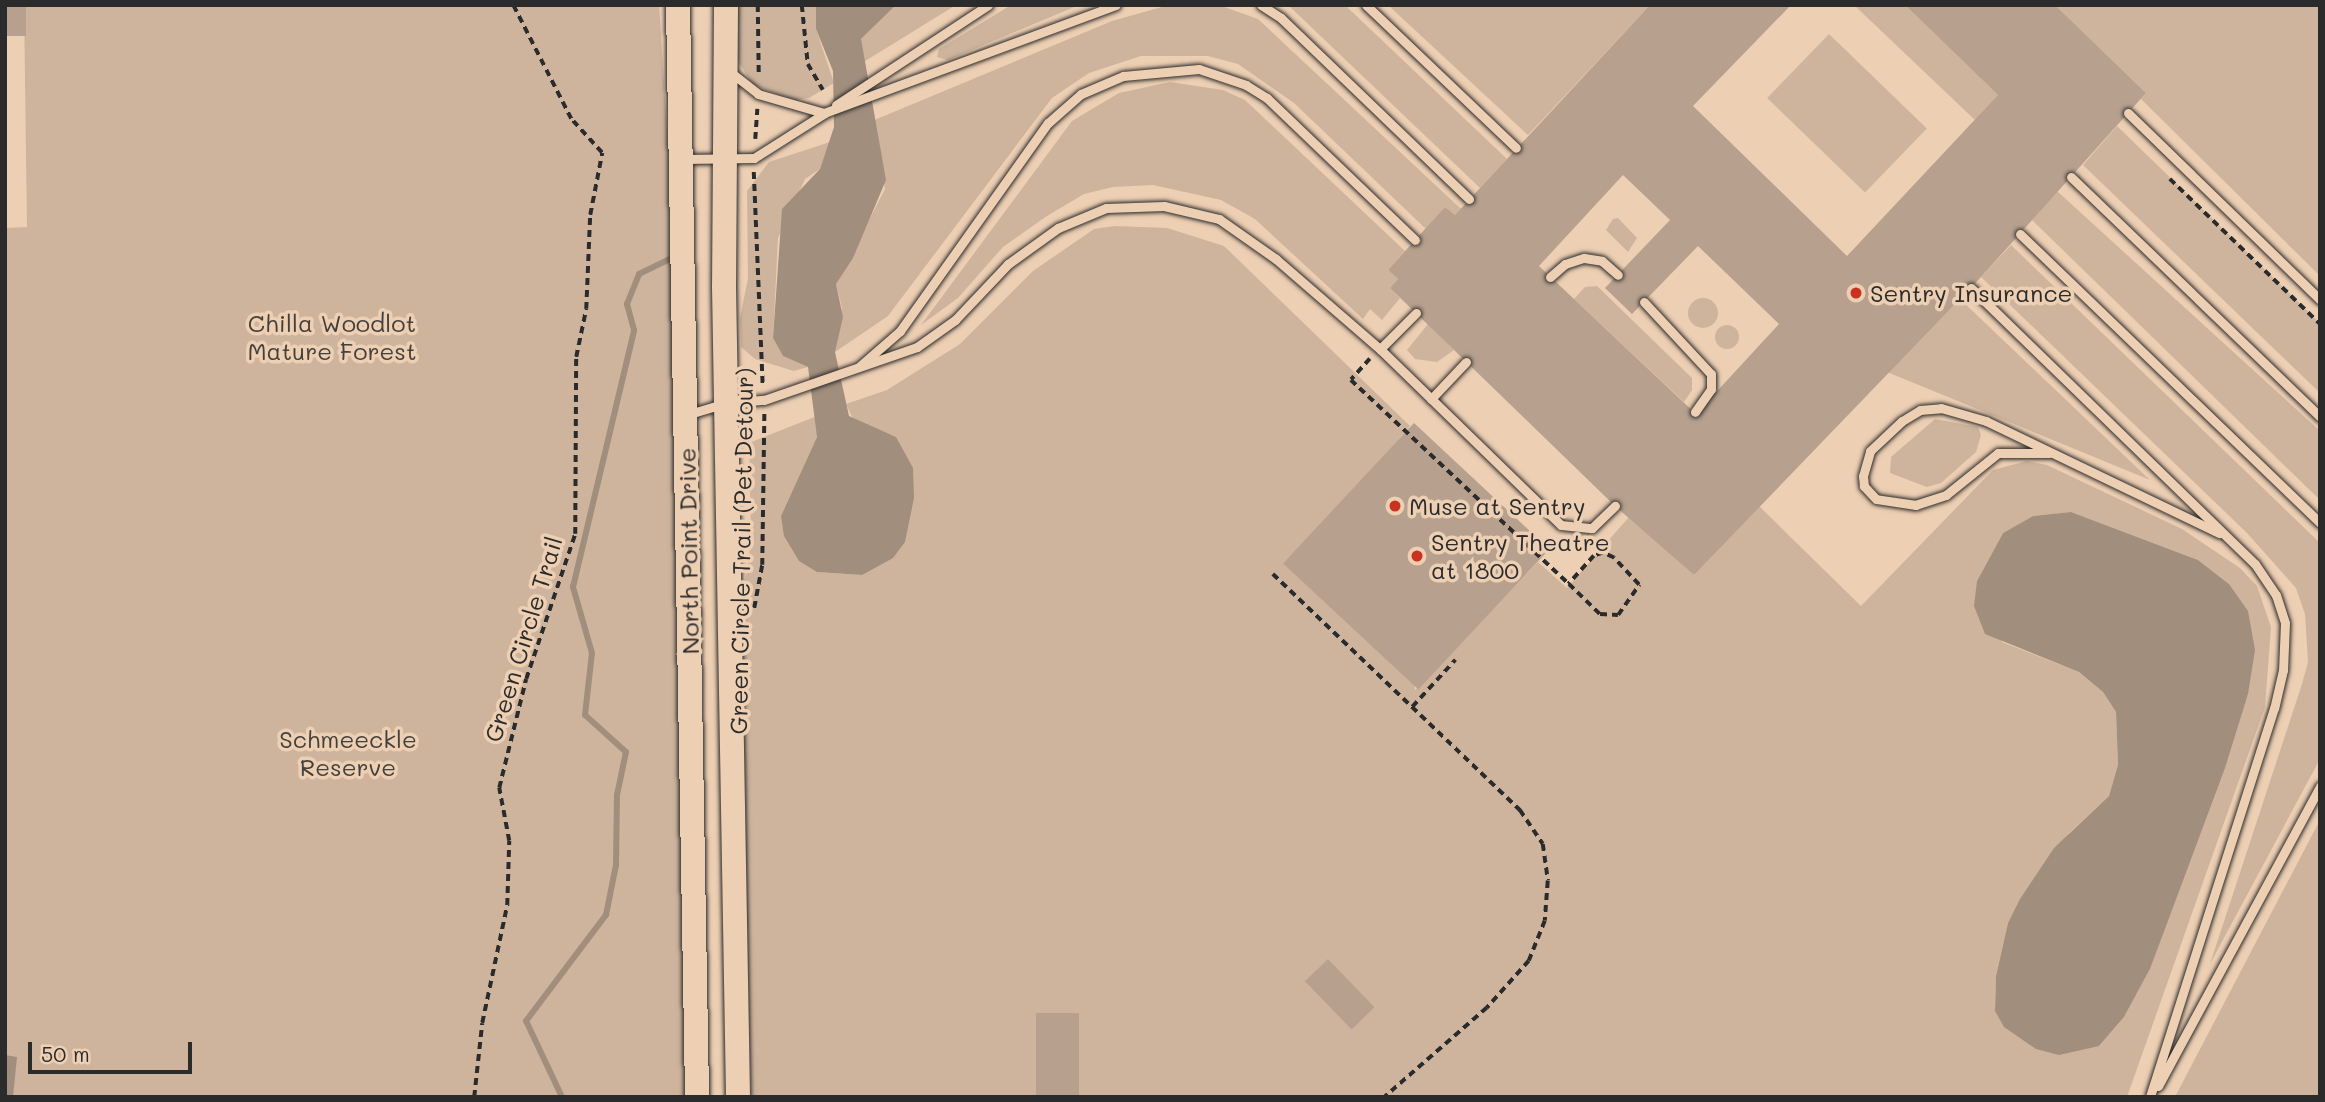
<!DOCTYPE html>
<html>
<head>
<meta charset="utf-8">
<style>
  body { margin:0 }
  #map { position:relative; width:2325px; height:1102px; overflow:hidden; background:#edcfb3; font-family:Mali,sans-serif }
  div>[style] { position:absolute }
  [style*='--x'] { left:calc(var(--x)*1px); top:calc(var(--y)*1px); width:calc(var(--w)*1px); rotate:calc(var(--a)*1deg) }
  .green>* { inset:0; background:#ceb49d; transform-origin:0 0 }
  .round { border-radius:50% }
  .water>* { inset:0; background:#a18e7d }
  .stream>* { height:6px; margin:-3px; padding:0 3px; transform-origin:3px; border-radius:3px; background:#a18e7d }
  .building>* { inset:0; background:#b7a18e; transform-origin:0 0 }
  .path>* { height:3.5px; margin-top:-1.75px; transform-origin:0; background:repeating-linear-gradient(90deg,#2b2b2b 0 7px,transparent 0 12px) }
  .roads { filter:drop-shadow(0 0 2px #2b2b2b) drop-shadow(0 0 2px #2b2b2b) }
  .lane>* { height:9px; margin:-4.5px; padding:0 4.5px; transform-origin:4.5px; border-radius:4.5px; background:#edcfb3 }
  .secondary>* { height:24px; margin:-12px; padding:0 12px; transform-origin:12px; border-radius:12px; background:#edcfb3 }
  .dots>* { width:19px; height:19px; translate:-50% -50%; box-sizing:border-box; border:4px solid #edcfb3; border-radius:50% }
  span { translate:-50% -50%; white-space:nowrap; text-align:center; line-height:1.15; -webkit-text-stroke:7px #edcfb3; paint-order:stroke }
  .poi-label { font-size:24px; color:#2b2b2b }
  .left { translate:0 -50%; text-align:left }
  .park-label { font-size:24px; color:#43403c }
  .street-label { font-size:24px; color:#2b2b2b }
  .frame { position:absolute; inset:0; border:7px solid #2b2b2b; pointer-events:none }
  .scale { position:absolute; left:28px; top:1042px; width:164px; height:32px; box-sizing:border-box; border:4px solid #2b2b2b; border-top:0; padding-left:9px; font-size:21px; line-height:24px; white-space:nowrap; color:#2b2b2b; -webkit-text-stroke:5px #edcfb3; paint-order:stroke }
</style>
</head>
<body>
<div id="map">
  <div class="green">
    <i style="clip-path:polygon(24px 5px,659px 5px,685px 415px,697px 1097px,5px 1097px,5px 228px,27px 227px)"></i>
    <i style="clip-path:polygon(738px 5px,816px 5px,816px 29px,834px 83px,809px 98px,795px 100px,753px 85px,738px 61px)"></i>
    <i style="clip-path:polygon(896px 5px,956px 5px,862px 63px,861px 39px)"></i>
    <i style="clip-path:polygon(1011px 5px,1079px 5px,948px 60px,937px 57px,939px 49px)"></i>
    <i style="clip-path:polygon(1169px 5px,1219px 5px,1258px 19px,1461px 209px,1455px 215px,1445px 207px,1426px 229px,1294px 103px,1238px 64px,1208px 56px,1141px 56px,1089px 73px,1052px 98px,888px 316px,835px 352px,842px 308px,836px 284px,885px 189px,872px 121px,1112px 21px)"></i>
    <i style="clip-path:polygon(1288px 5px,1345px 5px,1507px 159px,1480px 188px)"></i>
    <i style="clip-path:polygon(1388px 5px,1508px 6px,1650px 5px,1528px 135px)"></i>
    <i style="clip-path:polygon(1854px 5px,1905px 5px,1998px 95px,1975px 120px)"></i>
    <i style="clip-path:polygon(2055px 5px,2320px 5px,2320px 276px,2141px 99px,2146px 93px)"></i>
    <i style="left:1829px;top:34px;width:136px;height:89px;rotate:44deg"></i>
    <i style="clip-path:polygon(1170px 82px,1223px 90px,1245px 100px,1405px 251px,1388px 270px,1398px 279px,1390px 288px,1400px 298px,1382px 320px,1370px 309px,1363px 319px,1255px 219px,1221px 200px,1153px 185px,1113px 187px,1084px 194px,1047px 216px,1003px 247px,958px 298px,921px 325px,1072px 121px,1119px 93px)"></i>
    <i style="clip-path:polygon(2117px 126px,2320px 323px,2320px 393px,2083px 165px)"></i>
    <i style="clip-path:polygon(830px 142px,820px 169px,805px 179px,778px 238px,773px 338px,783px 356px,808px 367px,794px 371px,755px 359px,741px 347px,740px 318px,748px 278px,747px 191px,769px 162px)"></i>
    <i style="clip-path:polygon(2057px 191px,2320px 431px,2320px 500px,2032px 220px)"></i>
    <i style="clip-path:polygon(1618px 218px,1637px 238px,1628px 252px,1606px 230px,1613px 219px)"></i>
    <i style="clip-path:polygon(evenodd,1115px 226px,1167px 228px,1224px 246px,1410px 426px,1393px 446px,1415px 690px,1538px 562px,1567px 588px,1629px 517px,1694px 575px,1759px 506px,1861px 606px,1993px 470px,2027px 461px,2047px 465px,2182px 529px,2240px 568px,2257px 586px,2271px 627px,2265px 707px,2127px 1097px,751px 1097px,740px 617px,751px 542px,749px 443px,817px 416px,817px 437px,781px 516px,817px 572px,861px 575px,896px 437px,854px 421px,846px 404px,887px 390px,960px 344px,1033px 271px,1094px 229px,1115px 226px,2071px 512px,2198px 560px,2229px 584px,2248px 694px,2150px 969px,2124px 1017px,2099px 1046px,1995px 1011px,1996px 976px,2008px 923px,2069px 833px,2109px 796px,2118px 766px,2116px 712px,2103px 692px,2079px 672px,2002px 642px,1977px 581px,2003px 533px,2033px 516px,2071px 512px)"></i>
    <i style="clip-path:polygon(2011px 245px,2320px 543px,2320px 759px,2210px 964px,2302px 684px,2308px 662px,2305px 614px,2296px 588px,2247px 533px,1981px 277px)"></i>
    <i style="clip-path:polygon(1597px 286px,1692px 378px,1692px 390px,1684px 402px,1574px 299px,1585px 287px)"></i>
    <i class="round" style="left:1688px;top:298px;width:30px;height:30px"></i>
    <i style="clip-path:polygon(1960px 299px,2150px 480px,1887px 372px)"></i>
    <i style="clip-path:polygon(1428px 324px,1454px 350px,1437px 362px,1415px 359px,1407px 350px)"></i>
    <i class="round" style="left:1715px;top:325px;width:24px;height:24px"></i>
    <i style="clip-path:polygon(1935px 419px,1978px 427px,1981px 435px,1976px 452px,1941px 483px,1927px 487px,1890px 473px,1891px 457px)"></i>
    <i style="clip-path:polygon(2320px 820px,2320px 1097px,2175px 1097px,2176px 1095px)"></i>
  </div>
  <div class="water">
    <i style="clip-path:polygon(816px 5px,896px 5px,861px 39px,886px 180px,853px 258px,836px 284px,843px 317px,835px 352px,849px 416px,896px 437px,913px 468px,914px 498px,905px 542px,893px 558px,862px 575px,817px 572px,799px 561px,784px 536px,781px 516px,817px 437px,808px 367px,783px 356px,773px 338px,782px 209px,820px 169px,834px 127px,833px 71px,816px 29px)"></i>
    <i style="clip-path:polygon(2071px 512px,2198px 560px,2229px 584px,2248px 611px,2255px 650px,2248px 694px,2225px 768px,2150px 969px,2124px 1017px,2099px 1046px,2059px 1055px,2036px 1049px,2004px 1027px,1995px 1011px,1996px 976px,2008px 923px,2020px 899px,2054px 848px,2109px 796px,2118px 765px,2116px 712px,2103px 692px,2079px 672px,1985px 634px,1974px 606px,1977px 581px,2003px 533px,2033px 516px)"></i>
    <i style="clip-path:polygon(5px 1055px,17px 1057px,13px 1097px,5px 1097px)"></i>
  </div>
  <div class="stream">
    <i style="--x:562;--y:1097;--w:84;--a:-115.3"></i>
    <i style="--x:526;--y:1021;--w:133;--a:-53"></i>
    <i style="--x:606;--y:915;--w:51;--a:-78.7"></i>
    <i style="--x:616;--y:865;--w:70;--a:-89.2"></i>
    <i style="--x:617;--y:795;--w:44;--a:-78.2"></i>
    <i style="--x:626;--y:752;--w:55;--a:-137.9"></i>
    <i style="--x:585;--y:715;--w:62;--a:-83.6"></i>
    <i style="--x:592;--y:653;--w:69;--a:-106.1"></i>
    <i style="--x:573;--y:587;--w:264;--a:-76.6"></i>
    <i style="--x:634;--y:330;--w:27;--a:-105"></i>
    <i style="--x:627;--y:304;--w:32;--a:-68"></i>
    <i style="--x:639;--y:274;--w:43;--a:-26"></i>
  </div>
  <div class="building">
    <i style="clip-path:polygon(evenodd,1650px 5px,1791px 5px,1693px 106px,1847px 256px,1998px 95px,1905px 5px,2055px 5px,2146px 93px,1981px 277px,1694px 575px,1615px 506px,1390px 288px,1398px 279px,1388px 270px,1445px 207px,1455px 215px,1650px 5px,1623px 175px,1670px 220px,1605px 288px,1632px 314px,1698px 246px,1779px 324px,1696px 414px,1539px 266px,1623px 175px)"></i>
    <i style="left:5px;top:6px;width:21px;height:30px"></i>
    <i style="left:1414px;top:423px;width:185px;height:192px;rotate:43deg"></i>
    <i style="left:1328px;top:959px;width:67px;height:32px;rotate:46deg"></i>
    <i style="left:1036px;top:1013px;width:43px;height:84px"></i>
  </div>
  <div class="path">
    <i style="--x:758;--y:5;--w:72;--a:89.2"></i>
    <i style="--x:802;--y:5;--w:59;--a:84.2"></i>
    <i style="--x:808;--y:64;--w:30;--a:60"></i>
    <i style="--x:755;--y:139;--w:30;--a:-86"></i>
    <i style="--x:754;--y:172;--w:212;--a:87.6"></i>
    <i style="--x:2170;--y:179;--w:209;--a:44"></i>
    <i style="--x:1370;--y:359;--w:28;--a:132"></i>
    <i style="--x:1351;--y:380;--w:299;--a:43.1"></i>
    <i style="--x:1569;--y:584;--w:43;--a:44.1"></i>
    <i style="--x:1600;--y:614;--w:18;--a:3"></i>
    <i style="--x:1618;--y:615;--w:37;--a:-55"></i>
    <i style="--x:1639;--y:585;--w:37;--a:-133"></i>
    <i style="--x:1614;--y:558;--w:12;--a:-156"></i>
    <i style="--x:1603;--y:553;--w:9;--a:162"></i>
    <i style="--x:1594;--y:556;--w:38;--a:132"></i>
    <i style="--x:1273;--y:574;--w:342;--a:43.7"></i>
    <i style="--x:1520;--y:810;--w:41;--a:55.9"></i>
    <i style="--x:1543;--y:844;--w:37;--a:82"></i>
    <i style="--x:1548;--y:881;--w:40;--a:94.3"></i>
    <i style="--x:1545;--y:921;--w:43;--a:111.8"></i>
    <i style="--x:1529;--y:961;--w:63;--a:131.8"></i>
    <i style="--x:1487;--y:1008;--w:135;--a:138.9"></i>
    <i style="--x:754;--y:608;--w:44;--a:-79.5"></i>
    <i style="--x:762;--y:565;--w:152;--a:-89.2"></i>
    <i style="--x:1412;--y:707;--w:64;--a:-47.5"></i>
    <i style="--x:474;--y:1097;--w:74;--a:-83.8"></i>
    <i style="--x:482;--y:1023;--w:121;--a:-78"></i>
    <i style="--x:507;--y:905;--w:64;--a:-88.2"></i>
    <i style="--x:509;--y:841;--w:54;--a:-100.7"></i>
    <i style="--x:499;--y:788;--w:112;--a:-76.1"></i>
    <i style="--x:526;--y:679;--w:153;--a:-71.3"></i>
    <i style="--x:575;--y:534;--w:177;--a:-89.7"></i>
    <i style="--x:576;--y:357;--w:49;--a:-78.2"></i>
    <i style="--x:586;--y:309;--w:94;--a:-87.6"></i>
    <i style="--x:590;--y:215;--w:63;--a:-79"></i>
    <i style="--x:602;--y:153;--w:46;--a:-132.4"></i>
    <i style="--x:571;--y:119;--w:128;--a:-117"></i>
  </div>
  <div class="roads">
    <div class="lane">
      <i style="--x:1261;--y:5;--w:24;--a:33"></i>
      <i style="--x:1281;--y:18;--w:261;--a:43.9"></i>
      <i style="--x:1366;--y:5;--w:207;--a:43.6"></i>
      <i style="--x:729;--y:71;--w:37;--a:38"></i>
      <i style="--x:758;--y:94;--w:69;--a:16.1"></i>
      <i style="--x:824;--y:113;--w:311;--a:-20.3"></i>
      <i style="--x:836;--y:105;--w:182;--a:-33.3"></i>
      <i style="--x:2128;--y:113;--w:268;--a:44.2"></i>
      <i style="--x:684;--y:159;--w:70;--a:-0.8"></i>
      <i style="--x:754;--y:158;--w:84;--a:-32.4"></i>
      <i style="--x:2071;--y:177;--w:346;--a:43.9"></i>
      <i style="--x:2020;--y:234;--w:417;--a:43.9"></i>
      <i style="--x:1550;--y:277;--w:20;--a:-41"></i>
      <i style="--x:1565;--y:264;--w:20;--a:-18"></i>
      <i style="--x:1584;--y:258;--w:18;--a:9"></i>
      <i style="--x:1602;--y:261;--w:21;--a:41"></i>
      <i style="--x:1971;--y:288;--w:396;--a:44.2"></i>
      <i style="--x:2255;--y:564;--w:37;--a:56"></i>
      <i style="--x:2276;--y:595;--w:29;--a:72"></i>
      <i style="--x:2285;--y:623;--w:47;--a:92.4"></i>
      <i style="--x:2283;--y:670;--w:39;--a:103"></i>
      <i style="--x:2274;--y:708;--w:408;--a:107.7"></i>
      <i style="--x:1644;--y:302;--w:98;--a:47.1"></i>
      <i style="--x:1711;--y:374;--w:15;--a:90"></i>
      <i style="--x:1711;--y:389;--w:28;--a:125"></i>
      <i style="--x:1380;--y:349;--w:51;--a:-45"></i>
      <i style="--x:860;--y:366;--w:53;--a:-41.2"></i>
      <i style="--x:900;--y:331;--w:255;--a:-54.6"></i>
      <i style="--x:1048;--y:123;--w:44;--a:-41.3"></i>
      <i style="--x:1081;--y:94;--w:46;--a:-23.2"></i>
      <i style="--x:1123;--y:76;--w:76;--a:-5.3"></i>
      <i style="--x:1199;--y:69;--w:50;--a:18.8"></i>
      <i style="--x:1246;--y:85;--w:25;--a:32"></i>
      <i style="--x:1267;--y:98;--w:205;--a:43.8"></i>
      <i style="--x:1431;--y:399;--w:51;--a:-46.6"></i>
      <i style="--x:686;--y:415;--w:42;--a:-16.7"></i>
      <i style="--x:726;--y:403;--w:38;--a:-5"></i>
      <i style="--x:764;--y:400;--w:162;--a:-19.1"></i>
      <i style="--x:917;--y:347;--w:47;--a:-35.4"></i>
      <i style="--x:955;--y:320;--w:77;--a:-46.6"></i>
      <i style="--x:1008;--y:264;--w:62;--a:-35.8"></i>
      <i style="--x:1058;--y:228;--w:52;--a:-22.6"></i>
      <i style="--x:1106;--y:208;--w:58;--a:-2"></i>
      <i style="--x:1164;--y:206;--w:57;--a:13.3"></i>
      <i style="--x:1219;--y:219;--w:70;--a:35.1"></i>
      <i style="--x:1276;--y:259;--w:138;--a:40.9"></i>
      <i style="--x:1380;--y:349;--w:252;--a:44.2"></i>
      <i style="--x:1561;--y:525;--w:31;--a:6"></i>
      <i style="--x:1592;--y:528;--w:32;--a:-44"></i>
      <i style="--x:2049;--y:453;--w:51;--a:180"></i>
      <i style="--x:1998;--y:453;--w:67;--a:141.1"></i>
      <i style="--x:1946;--y:495;--w:32;--a:162"></i>
      <i style="--x:1916;--y:505;--w:40;--a:-171.5"></i>
      <i style="--x:1876;--y:499;--w:18;--a:-133"></i>
      <i style="--x:1864;--y:486;--w:10;--a:-96"></i>
      <i style="--x:1863;--y:476;--w:26;--a:-74"></i>
      <i style="--x:1870;--y:451;--w:44;--a:-43.2"></i>
      <i style="--x:1902;--y:421;--w:21;--a:-31"></i>
      <i style="--x:1920;--y:410;--w:21;--a:-5"></i>
      <i style="--x:1941;--y:408;--w:47;--a:16.1"></i>
      <i style="--x:1986;--y:421;--w:259;--a:25.7"></i>
      <i style="--x:2158;--y:1086;--w:341;--a:-61.6"></i>
    </div>
    <div class="secondary">
      <i style="--x:678;--y:5;--w:1092;--a:89"></i>
      <i style="--x:726;--y:5;--w:281;--a:90.4"></i>
      <i style="--x:724;--y:286;--w:811;--a:89.01"></i>
    </div>
  </div>
  <div class="dots">
    <i style="left:1856px;top:293px;background:#c8321e"></i>
    <i style="left:1395px;top:506px;background:#c8321e"></i>
    <i style="left:1417px;top:556px;background:#c8321e"></i>
  </div>
  <div class="poi-label">
    <span class="left" style="left:1870px;top:293px">Sentry Insurance</span>
    <span class="left" style="left:1409px;top:506px">Muse at Sentry</span>
    <span class="left" style="left:1431px;top:556px">Sentry Theatre<br>at 1800</span>
  </div>
  <div class="park-label">
    <span style="left:332px;top:337px">Chilla Woodlot<br>Mature Forest</span>
    <span style="left:348px;top:753px">Schmeeckle<br>Reserve</span>
  </div>
  <div class="street-label">
    <span style="left:688px;top:551px;rotate:-91deg">North Point Drive</span>
    <span style="left:741px;top:551px;rotate:-89deg">Green Circle Trail (Pet Detour)</span>
    <span style="left:523px;top:639px;rotate:-73deg">Green Circle Trail</span>
  </div>
  <div class="frame"></div>
  <div class="scale">50 m</div>
</div>
</body>
</html>
